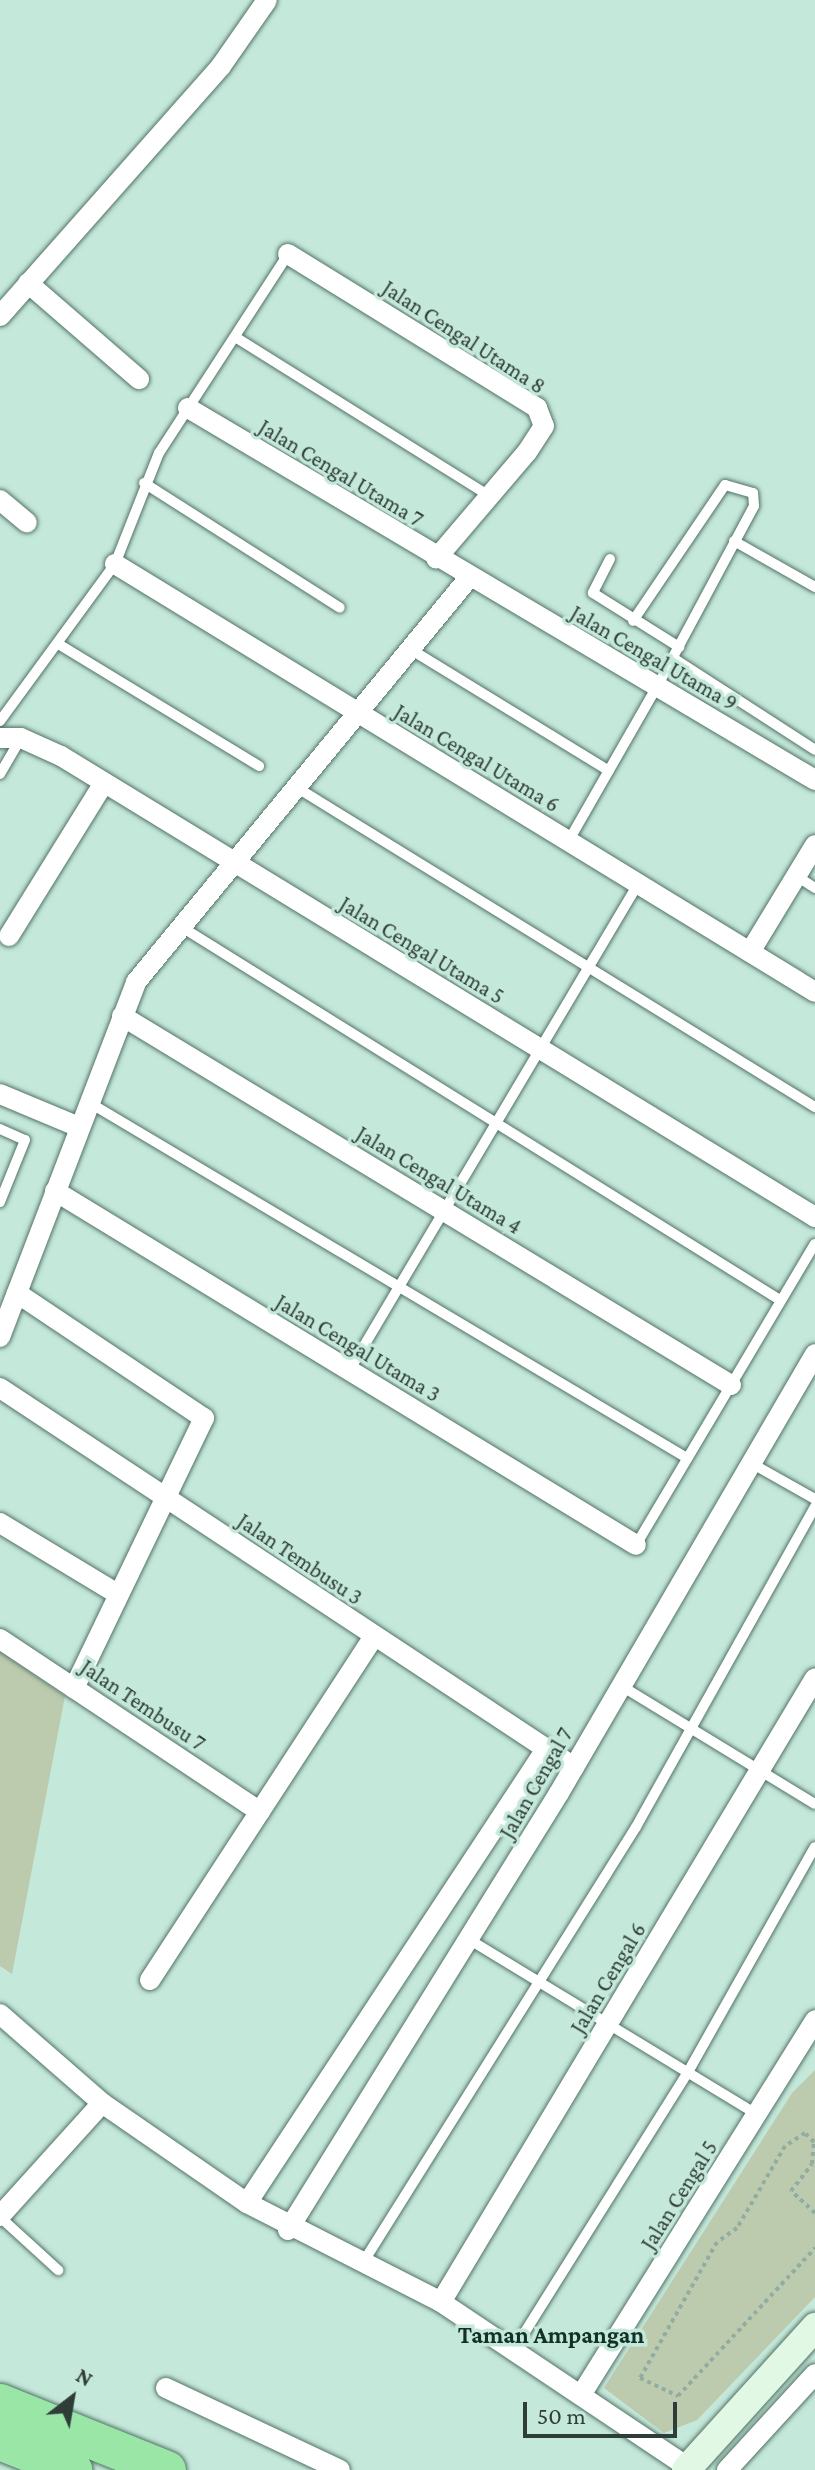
<!DOCTYPE html>
<html>
<head>
<meta charset="utf-8">
<style>
  body { margin:0 }
  #map { position:relative; width:815px; height:2470px; overflow:hidden; background:#c4e8da; font-family:"Crimson Pro",serif }
  div>[style] { position:absolute }
  [style*='--x'] { left:calc(var(--x)*1px); top:calc(var(--y)*1px); width:calc(var(--w)*1px); rotate:calc(var(--a)*1deg) }
  .green>* { inset:0; background:#bccaad }
  .path>* { height:4px; margin-top:-2px; transform-origin:0; background:repeating-linear-gradient(90deg,#91ada2 0 4px,transparent 0 8px) }
  .roads { filter:drop-shadow(0 0 2px #537367) drop-shadow(0 0 2px #537367) }
  .lane>* { height:10px; margin:-5px; padding:0 5px; transform-origin:5px; border-radius:5px; background:#fff }
  .street>* { height:20px; margin:-10px; padding:0 10px; transform-origin:10px; border-radius:10px; background:#fff }
  .secondary>* { height:28px; margin:-14px; padding:0 14px; transform-origin:14px; border-radius:14px; background:#e1f8e5 }
  .highway>* { height:38px; margin:-19px; padding:0 19px; transform-origin:19px; border-radius:19px; background:#9ae6a7 }
  span { translate:-50% -50%; white-space:nowrap; text-align:center; line-height:1.15; -webkit-text-stroke:7px #c4e8da; paint-order:stroke }
  .street-label { font-size:22px; color:#2f3d38 }
  .neighbourhood-label { font-size:24px; color:#123127; font-weight:700 }
  .north { position:absolute; left:32px; top:2358px; width:80px; height:80px; -webkit-text-stroke:6px #c4e8da; paint-order:stroke; rotate:31deg; font-size:22px; font-weight:700; line-height:32px; text-align:center; color:#2f3d38 }
  .north::after { content:''; display:block; margin:auto; width:28px; height:36px; background:#2f3d38; clip-path:polygon(50% 0,100% 100%,50% 72%,0 100%) }
  .scale { position:absolute; left:523px; top:2402px; width:154px; height:36px; box-sizing:border-box; border:4px solid #2f3d38; border-top:0; padding-left:10px; font-size:24px; line-height:28px; white-space:nowrap; color:#2f3d38; -webkit-text-stroke:6px #c4e8da; paint-order:stroke }
</style>
</head>
<body>
<div id="map">
  <div class="green">
    <i style="clip-path:polygon(0 1652px,65px 1696px,12px 1974px,0 1966px)"></i>
    <i style="clip-path:polygon(815px 2070px,815px 2297px,697px 2420px,664px 2433px,604px 2388px,792px 2093px)"></i>
  </div>
  <div class="path">
    <i style="--x:815;--y:2213;--w:33;--a:-137"></i>
    <i style="--x:791;--y:2191;--w:34;--a:-52"></i>
    <i style="--x:812;--y:2164;--w:22;--a:-85"></i>
    <i style="--x:814;--y:2142;--w:13;--a:-135"></i>
    <i style="--x:805;--y:2133;--w:24;--a:147"></i>
    <i style="--x:785;--y:2146;--w:95;--a:120.3"></i>
    <i style="--x:737;--y:2228;--w:24;--a:145"></i>
    <i style="--x:717;--y:2242;--w:156;--a:119.5"></i>
    <i style="--x:640;--y:2378;--w:42;--a:25.3"></i>
    <i style="--x:678;--y:2396;--w:202;--a:-47.2"></i>
  </div>
  <div class="roads">
    <div class="lane">
      <i style="--x:235;--y:337;--w:300;--a:32"></i>
      <i style="--x:144;--y:483;--w:232;--a:32.5"></i>
      <i style="--x:734;--y:541;--w:93;--a:29.6"></i>
      <i style="--x:610;--y:559;--w:38;--a:117"></i>
      <i style="--x:593;--y:593;--w:102;--a:32.1"></i>
      <i style="--x:60;--y:645;--w:233;--a:31.3"></i>
      <i style="--x:410;--y:649;--w:233;--a:31.5"></i>
      <i style="--x:673;--y:658;--w:169;--a:32.9"></i>
      <i style="--x:0;--y:721;--w:195;--a:-53.8"></i>
      <i style="--x:115;--y:564;--w:119;--a:-68.4"></i>
      <i style="--x:159;--y:453;--w:237;--a:-57"></i>
      <i style="--x:0;--y:774;--w:42;--a:-59.7"></i>
      <i style="--x:296;--y:787;--w:610;--a:31.66"></i>
      <i style="--x:568;--y:842;--w:181;--a:-60.2"></i>
      <i style="--x:658;--y:685;--w:203;--a:-61.8"></i>
      <i style="--x:754;--y:506;--w:13;--a:-94"></i>
      <i style="--x:753;--y:493;--w:29;--a:-164"></i>
      <i style="--x:725;--y:485;--w:164;--a:124.1"></i>
      <i style="--x:795;--y:875;--w:24;--a:33"></i>
      <i style="--x:180;--y:926;--w:707;--a:31.94"></i>
      <i style="--x:90;--y:1103;--w:695;--a:30.74"></i>
      <i style="--x:0;--y:1129;--w:27;--a:24"></i>
      <i style="--x:25;--y:1140;--w:67;--a:112"></i>
      <i style="--x:349;--y:1371;--w:566;--a:-59.31"></i>
      <i style="--x:751;--y:1463;--w:73;--a:29.4"></i>
      <i style="--x:636;--y:1545;--w:350;--a:-59.3"></i>
      <i style="--x:620;--y:1685;--w:228;--a:31.4"></i>
      <i style="--x:470;--y:1940;--w:337;--a:31.3"></i>
      <i style="--x:0;--y:2217;--w:79;--a:42.4"></i>
      <i style="--x:364;--y:2261;--w:512;--a:-57.92"></i>
      <i style="--x:636;--y:1827;--w:367;--a:-60.8"></i>
      <i style="--x:513;--y:2351;--w:329;--a:-57.9"></i>
      <i style="--x:688;--y:2072;--w:258;--a:-60.6"></i>
    </div>
    <div class="street">
      <i style="--x:288;--y:254;--w:293;--a:31.7"></i>
      <i style="--x:537;--y:408;--w:19;--a:69"></i>
      <i style="--x:544;--y:426;--w:31;--a:123"></i>
      <i style="--x:527;--y:452;--w:140;--a:130.4"></i>
      <i style="--x:28;--y:283;--w:147;--a:40.9"></i>
      <i style="--x:0;--y:316;--w:334;--a:-48.5"></i>
      <i style="--x:221;--y:66;--w:80;--a:-55.1"></i>
      <i style="--x:188;--y:408;--w:729;--a:30.68"></i>
      <i style="--x:0;--y:500;--w:35;--a:40"></i>
      <i style="--x:115;--y:564;--w:820;--a:31.44"></i>
      <i style="--x:0;--y:738;--w:21;--a:0"></i>
      <i style="--x:21;--y:738;--w:44;--a:24.2"></i>
      <i style="--x:61;--y:756;--w:884;--a:31.44"></i>
      <i style="--x:9;--y:936;--w:180;--a:-58.2"></i>
      <i style="--x:750;--y:952;--w:125;--a:-58.7"></i>
      <i style="--x:122;--y:1016;--w:712;--a:31.21"></i>
      <i style="--x:0;--y:1094;--w:86;--a:22.7"></i>
      <i style="--x:55;--y:1191;--w:680;--a:31.35"></i>
      <i style="--x:17;--y:1293;--w:225;--a:33.8"></i>
      <i style="--x:204;--y:1418;--w:300;--a:115.7"></i>
      <i style="--x:0;--y:1337;--w:380;--a:-69"></i>
      <i style="--x:136;--y:982;--w:522;--a:-50.52"></i>
      <i style="--x:0;--y:1388;--w:688;--a:33.44"></i>
      <i style="--x:0;--y:1523;--w:135;--a:31.1"></i>
      <i style="--x:0;--y:1639;--w:312;--a:33.6"></i>
      <i style="--x:150;--y:1980;--w:410;--a:-56.9"></i>
      <i style="--x:0;--y:2014;--w:135;--a:41.1"></i>
      <i style="--x:102;--y:2103;--w:176;--a:34.6"></i>
      <i style="--x:247;--y:2203;--w:218;--a:27"></i>
      <i style="--x:441;--y:2302;--w:302;--a:33.8"></i>
      <i style="--x:247;--y:2203;--w:544;--a:-56.63"></i>
      <i style="--x:0;--y:2216;--w:152;--a:-47.9"></i>
      <i style="--x:288;--y:2230;--w:514;--a:-58.2"></i>
      <i style="--x:559;--y:1793;--w:508;--a:-59.75"></i>
      <i style="--x:441;--y:2302;--w:727;--a:-59.06"></i>
      <i style="--x:166;--y:2388;--w:192;--a:25.2"></i>
      <i style="--x:581;--y:2395;--w:442;--a:-58"></i>
      <i style="--x:727;--y:2470;--w:130;--a:-47.5"></i>
    </div>
    <div class="secondary">
      <i style="--x:686;--y:2470;--w:193;--a:-47.9"></i>
    </div>
    <div class="highway">
      <i style="--x:0;--y:2403;--w:180;--a:21.9"></i>
      <i style="--x:0;--y:2441;--w:79;--a:21.7"></i>
    </div>
  </div>
  <div class="street-label">
    <span style="left:464px;top:337px;rotate:33deg">Jalan Cengal Utama 8</span>
    <span style="left:341px;top:473px;rotate:31deg">Jalan Cengal Utama 7</span>
    <span style="left:654px;top:658px;rotate:30deg">Jalan Cengal Utama 9</span>
    <span style="left:477px;top:758px;rotate:31deg">Jalan Cengal Utama 6</span>
    <span style="left:422px;top:950px;rotate:31deg">Jalan Cengal Utama 5</span>
    <span style="left:439px;top:1180px;rotate:31deg">Jalan Cengal Utama 4</span>
    <span style="left:358px;top:1348px;rotate:31deg">Jalan Cengal Utama 3</span>
    <span style="left:300px;top:1559px;rotate:34deg">Jalan Tembusu 3</span>
    <span style="left:143px;top:1705px;rotate:34deg">Jalan Tembusu 7</span>
    <span style="left:536px;top:1783px;rotate:-60deg">Jalan Cengal 7</span>
    <span style="left:608px;top:1978px;rotate:-59deg">Jalan Cengal 6</span>
    <span style="left:679px;top:2195px;rotate:-58deg">Jalan Cengal 5</span>
  </div>
  <div class="neighbourhood-label">
    <span style="left:551px;top:2335px">Taman Ampangan</span>
  </div>
  <div class="north">N</div>
  <div class="scale">50 m</div>
</div>
</body>
</html>
